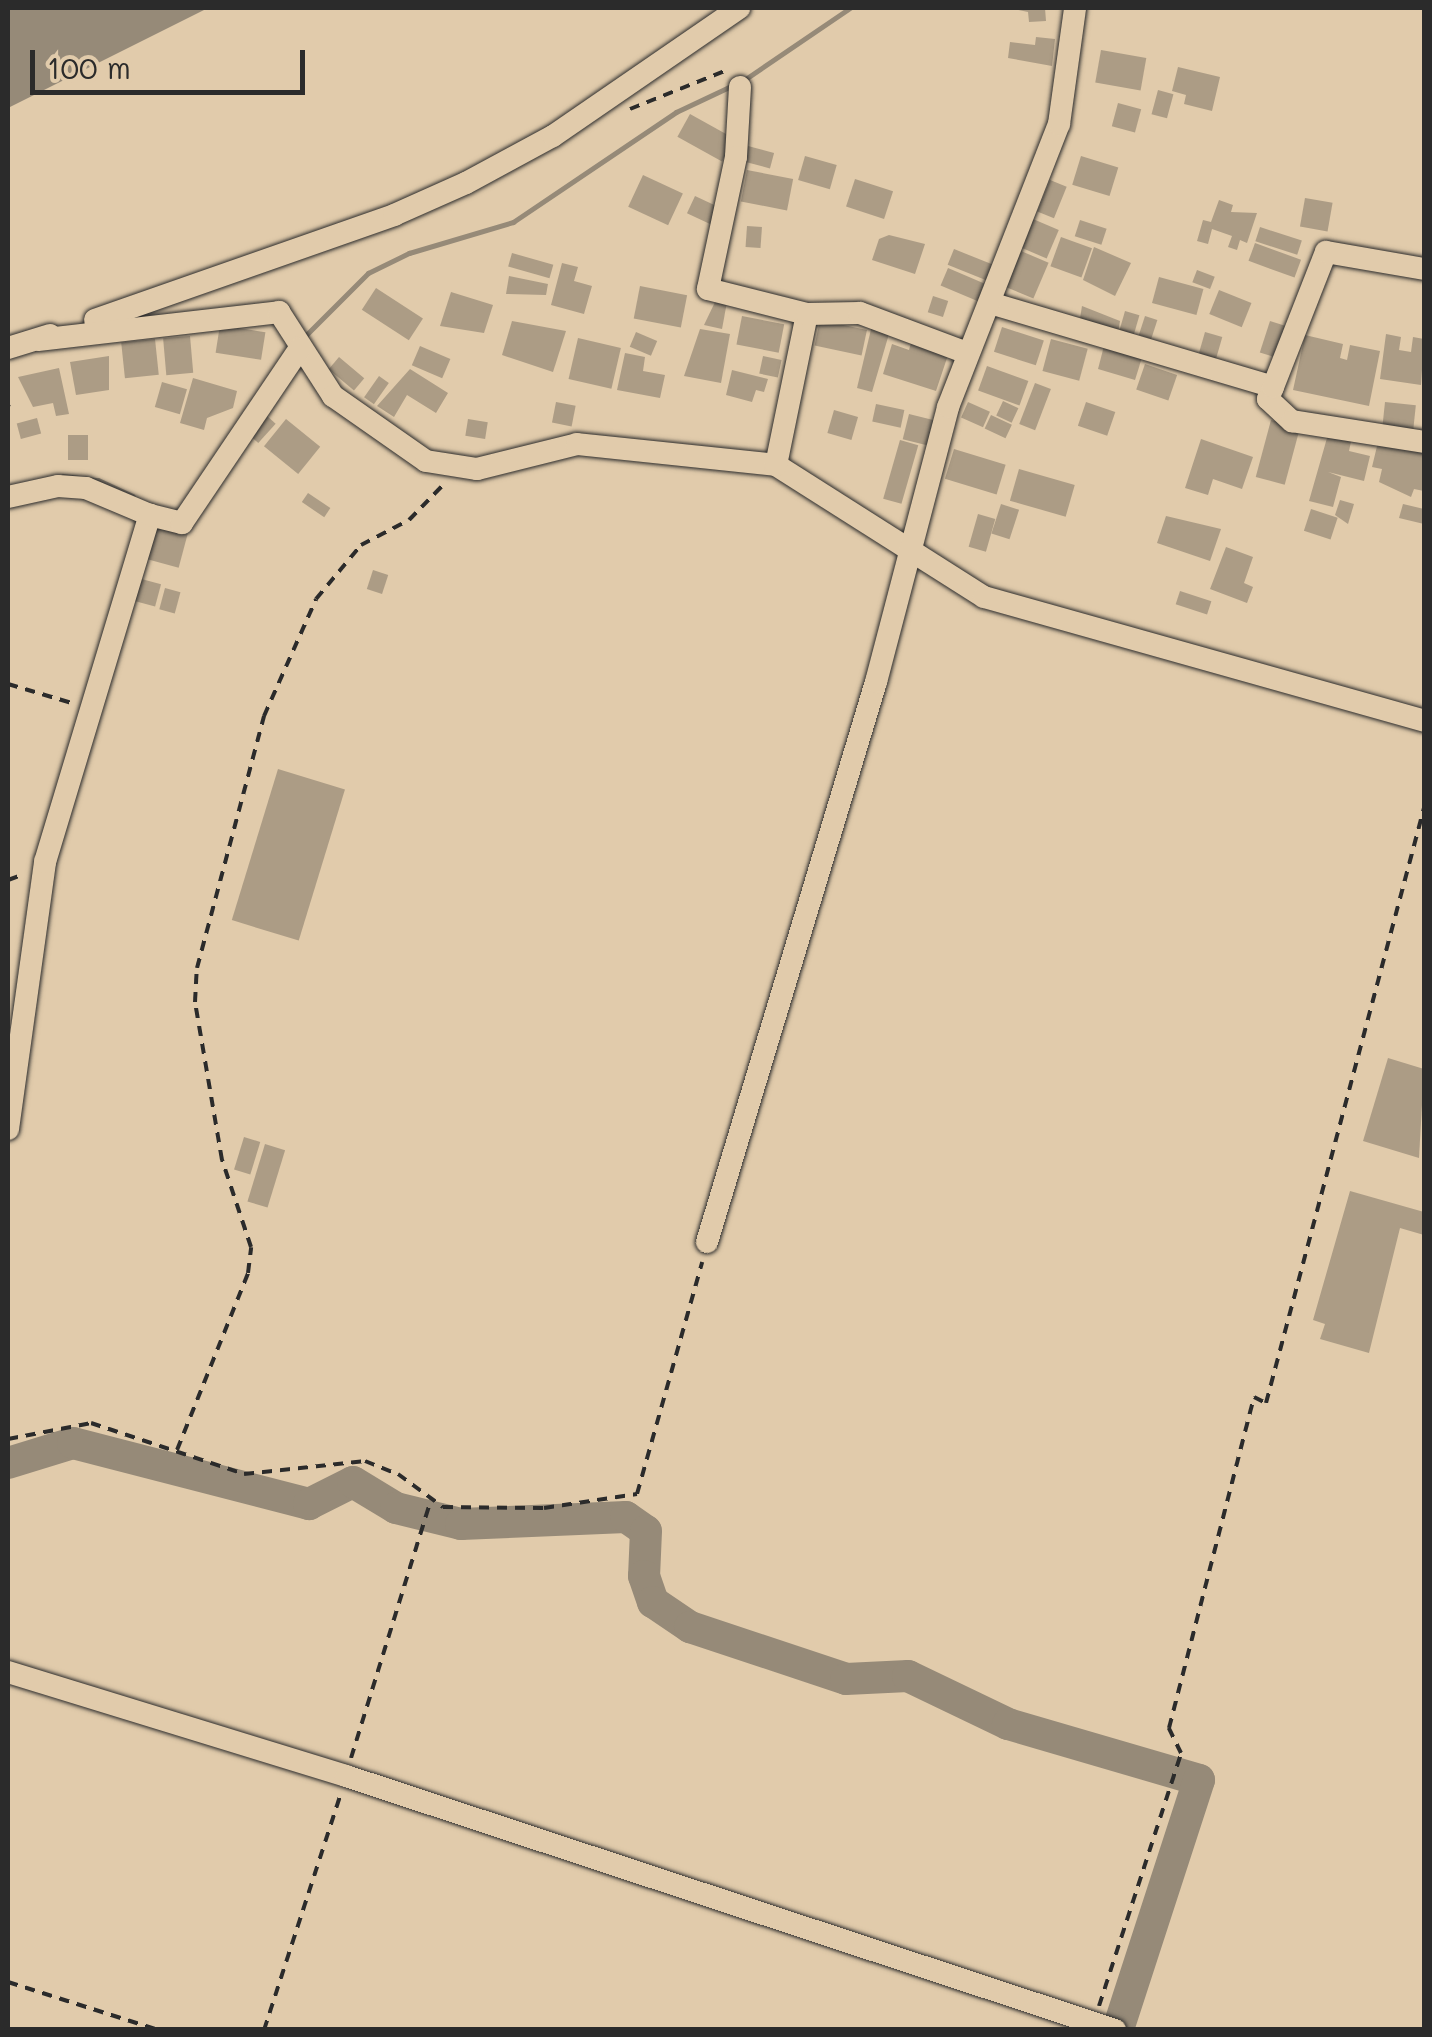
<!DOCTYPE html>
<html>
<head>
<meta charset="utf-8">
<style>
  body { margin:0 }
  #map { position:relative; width:1432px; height:2037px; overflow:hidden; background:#e1cbab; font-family:Mali,sans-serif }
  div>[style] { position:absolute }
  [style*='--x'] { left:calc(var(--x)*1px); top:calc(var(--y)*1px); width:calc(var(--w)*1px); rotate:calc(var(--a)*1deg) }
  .water>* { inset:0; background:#968a78 }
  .stream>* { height:5px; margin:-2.5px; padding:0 2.5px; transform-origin:2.5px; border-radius:2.5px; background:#968a78 }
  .river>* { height:32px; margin:-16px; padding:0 16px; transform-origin:16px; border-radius:16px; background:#968a78 }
  .building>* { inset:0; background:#ac9c85; transform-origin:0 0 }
  .path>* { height:4px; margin-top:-2px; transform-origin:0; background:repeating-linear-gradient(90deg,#2b2b2b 0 10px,transparent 0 18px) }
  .roads { filter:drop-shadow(0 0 2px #2b2b2b) drop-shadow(0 0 2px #2b2b2b) }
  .minor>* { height:22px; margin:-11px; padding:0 11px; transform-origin:11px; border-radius:11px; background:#e1cbab }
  span { translate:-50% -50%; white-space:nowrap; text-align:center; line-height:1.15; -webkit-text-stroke:8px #e1cbab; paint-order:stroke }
  .frame { position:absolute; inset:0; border:10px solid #2b2b2b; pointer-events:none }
  .scale { position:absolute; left:30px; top:50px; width:275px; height:45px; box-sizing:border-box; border:5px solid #2b2b2b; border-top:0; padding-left:12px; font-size:30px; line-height:35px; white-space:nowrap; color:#2b2b2b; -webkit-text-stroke:8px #e1cbab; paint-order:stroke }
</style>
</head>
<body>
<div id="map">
  <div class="water">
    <i style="clip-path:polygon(8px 8px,208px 8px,8px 108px)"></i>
  </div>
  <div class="stream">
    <i style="--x:741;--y:82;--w:132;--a:-34.2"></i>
    <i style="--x:303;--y:338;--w:92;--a:-45"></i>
    <i style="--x:368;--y:273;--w:46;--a:-26"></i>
    <i style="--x:409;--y:253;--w:109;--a:-16.6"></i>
    <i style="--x:513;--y:222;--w:197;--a:-34"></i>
    <i style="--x:676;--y:112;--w:61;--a:-25.3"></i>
    <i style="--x:63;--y:476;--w:35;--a:7"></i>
    <i style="--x:98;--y:480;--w:38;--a:25"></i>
  </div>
  <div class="river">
    <i style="--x:8;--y:1463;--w:68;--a:-17.1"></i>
    <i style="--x:73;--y:1443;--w:244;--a:14.5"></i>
    <i style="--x:309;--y:1504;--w:49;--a:-26.6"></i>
    <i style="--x:353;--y:1482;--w:50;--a:31.2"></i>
    <i style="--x:396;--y:1508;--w:67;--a:13.8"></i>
    <i style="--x:461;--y:1524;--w:165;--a:-2.4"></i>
    <i style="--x:626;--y:1517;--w:24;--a:35"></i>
    <i style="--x:646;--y:1531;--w:45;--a:92.5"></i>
    <i style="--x:644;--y:1576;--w:28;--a:71"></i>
    <i style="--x:653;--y:1602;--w:45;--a:34"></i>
    <i style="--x:690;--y:1627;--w:164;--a:18.4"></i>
    <i style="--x:846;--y:1679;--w:62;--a:-2.8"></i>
    <i style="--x:908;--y:1676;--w:111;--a:25.6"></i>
    <i style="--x:1008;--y:1724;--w:199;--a:16.3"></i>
    <i style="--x:1199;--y:1780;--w:263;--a:108"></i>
  </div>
  <div class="building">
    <i style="clip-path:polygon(1008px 8px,1045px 8px,1046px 21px,1029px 22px,1028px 12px)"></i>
    <i style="clip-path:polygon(1036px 37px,1055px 39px,1052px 66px,1008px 58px,1010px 42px,1035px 45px)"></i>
    <i style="left:1101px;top:50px;width:46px;height:33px;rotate:10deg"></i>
    <i style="clip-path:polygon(1178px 67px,1220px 77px,1212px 111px,1184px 104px,1186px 95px,1172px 91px)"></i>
    <i style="left:1158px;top:90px;width:16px;height:25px;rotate:15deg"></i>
    <i style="left:1118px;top:103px;width:24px;height:24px;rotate:15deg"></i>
    <i style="left:690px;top:114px;width:51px;height:26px;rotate:29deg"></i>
    <i style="left:748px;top:146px;width:27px;height:16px;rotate:15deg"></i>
    <i style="left:805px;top:156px;width:33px;height:25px;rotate:16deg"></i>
    <i style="left:1081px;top:156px;width:39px;height:30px;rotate:17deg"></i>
    <i style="left:747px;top:170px;width:47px;height:32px;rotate:11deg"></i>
    <i style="left:643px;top:175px;width:44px;height:35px;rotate:25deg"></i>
    <i style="left:855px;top:179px;width:40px;height:29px;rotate:18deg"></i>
    <i style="left:1050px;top:180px;width:18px;height:34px;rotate:22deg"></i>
    <i style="left:695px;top:196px;width:26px;height:19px;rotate:25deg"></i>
    <i style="left:1305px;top:198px;width:28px;height:29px;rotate:10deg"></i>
    <i style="clip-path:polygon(1219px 200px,1233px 205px,1231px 212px,1257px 213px,1247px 243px,1240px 240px,1237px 250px,1228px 247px,1232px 236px,1212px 229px,1208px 244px,1197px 241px,1203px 220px,1211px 222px)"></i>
    <i style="left:1033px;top:219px;width:28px;height:31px;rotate:23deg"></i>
    <i style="left:1080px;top:220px;width:28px;height:17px;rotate:18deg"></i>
    <i style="left:747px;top:226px;width:15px;height:21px;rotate:4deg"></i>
    <i style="left:1260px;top:227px;width:44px;height:15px;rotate:18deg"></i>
    <i style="clip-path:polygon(889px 235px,925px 244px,915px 274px,872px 260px,879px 239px)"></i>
    <i style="left:1061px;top:237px;width:33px;height:31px;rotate:20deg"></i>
    <i style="left:1255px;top:243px;width:49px;height:19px;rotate:20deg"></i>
    <i style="clip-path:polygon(1094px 247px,1131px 263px,1115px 296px,1083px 280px)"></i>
    <i style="left:954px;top:249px;width:43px;height:17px;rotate:22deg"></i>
    <i style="left:1021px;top:251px;width:30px;height:39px;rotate:23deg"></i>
    <i style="left:512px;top:253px;width:43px;height:14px;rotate:16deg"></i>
    <i style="clip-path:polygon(562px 263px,578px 267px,574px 281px,592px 286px,584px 314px,551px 305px)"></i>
    <i style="left:948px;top:268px;width:40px;height:19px;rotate:23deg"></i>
    <i style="left:1197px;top:270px;width:19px;height:13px;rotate:21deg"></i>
    <i style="clip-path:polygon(509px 276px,548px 284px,546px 295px,506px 294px)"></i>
    <i style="left:1159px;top:277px;width:46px;height:27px;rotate:15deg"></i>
    <i style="left:640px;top:286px;width:48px;height:33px;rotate:11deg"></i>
    <i style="left:376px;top:288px;width:56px;height:26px;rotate:33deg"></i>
    <i style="left:1219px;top:290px;width:35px;height:26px;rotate:22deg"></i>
    <i style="clip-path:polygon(451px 292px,493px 305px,484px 333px,440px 326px)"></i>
    <i style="left:933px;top:296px;width:16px;height:17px;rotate:18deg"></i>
    <i style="clip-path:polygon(716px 300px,727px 302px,722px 329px,704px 325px)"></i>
    <i style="clip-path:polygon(1082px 306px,1120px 321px,1118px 333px,1079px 325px)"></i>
    <i style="left:1125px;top:311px;width:15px;height:21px;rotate:16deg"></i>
    <i style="left:742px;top:316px;width:43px;height:29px;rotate:11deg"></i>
    <i style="left:1145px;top:316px;width:13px;height:20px;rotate:18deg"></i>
    <i style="left:820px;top:320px;width:48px;height:26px;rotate:12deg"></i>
    <i style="clip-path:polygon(512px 321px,566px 331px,553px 372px,502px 355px)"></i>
    <i style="clip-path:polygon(873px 321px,891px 327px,872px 392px,857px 388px)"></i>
    <i style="left:1270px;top:321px;width:19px;height:33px;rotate:18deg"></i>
    <i style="left:220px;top:325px;width:46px;height:28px;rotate:9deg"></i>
    <i style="left:1002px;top:327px;width:44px;height:26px;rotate:18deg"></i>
    <i style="clip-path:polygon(700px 329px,730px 334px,721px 383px,684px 376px)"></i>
    <i style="left:636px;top:332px;width:23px;height:16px;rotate:23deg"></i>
    <i style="left:1205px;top:332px;width:18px;height:24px;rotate:16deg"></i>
    <i style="clip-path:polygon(1386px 334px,1401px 337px,1399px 350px,1411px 352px,1413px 337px,1424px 339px,1421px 385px,1380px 379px)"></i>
    <i style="clip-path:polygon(1305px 335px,1343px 344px,1340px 358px,1347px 360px,1350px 345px,1380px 351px,1369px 406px,1293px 390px)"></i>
    <i style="left:190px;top:336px;width:37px;height:27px;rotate:85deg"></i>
    <i style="clip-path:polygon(913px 336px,948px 355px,936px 391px,883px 374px,892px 344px,909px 350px)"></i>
    <i style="left:578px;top:338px;width:44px;height:42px;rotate:13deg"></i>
    <i style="left:155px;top:339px;width:36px;height:34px;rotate:84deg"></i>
    <i style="left:1051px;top:339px;width:38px;height:33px;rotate:15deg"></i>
    <i style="left:420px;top:346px;width:33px;height:21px;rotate:23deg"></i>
    <i style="clip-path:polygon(1104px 346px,1144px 351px,1135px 380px,1098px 369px)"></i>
    <i style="clip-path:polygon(625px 353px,645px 357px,643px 371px,665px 375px,660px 398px,617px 390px)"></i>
    <i style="clip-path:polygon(109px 356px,109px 390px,76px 395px,70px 362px)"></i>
    <i style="left:763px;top:356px;width:19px;height:18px;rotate:12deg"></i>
    <i style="left:339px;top:357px;width:33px;height:16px;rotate:40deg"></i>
    <i style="left:1145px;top:364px;width:34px;height:27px;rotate:19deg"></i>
    <i style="left:987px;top:366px;width:44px;height:26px;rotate:20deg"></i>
    <i style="clip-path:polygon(59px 368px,69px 414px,56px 416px,53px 403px,33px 407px,18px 377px)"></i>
    <i style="clip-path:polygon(410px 369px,448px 393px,436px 413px,407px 395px,394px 417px,377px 406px)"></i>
    <i style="clip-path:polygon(732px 370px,768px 379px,764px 392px,756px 390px,752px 402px,726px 395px)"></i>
    <i style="left:379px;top:376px;width:12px;height:26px;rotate:35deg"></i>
    <i style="clip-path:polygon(193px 378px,237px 391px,233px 408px,207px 418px,204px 430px,180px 423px)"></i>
    <i style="left:162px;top:382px;width:26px;height:26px;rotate:16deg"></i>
    <i style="left:1035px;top:383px;width:17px;height:44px;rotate:21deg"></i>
    <i style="left:1003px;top:401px;width:17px;height:16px;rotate:25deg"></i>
    <i style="left:556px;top:402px;width:20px;height:21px;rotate:11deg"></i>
    <i style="left:968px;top:402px;width:24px;height:17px;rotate:24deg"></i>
    <i style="left:1086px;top:402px;width:31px;height:25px;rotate:19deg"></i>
    <i style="left:1385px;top:402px;width:31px;height:27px;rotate:6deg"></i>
    <i style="left:876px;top:404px;width:29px;height:18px;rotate:12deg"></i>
    <i style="left:834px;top:410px;width:25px;height:24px;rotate:16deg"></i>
    <i style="left:909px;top:414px;width:29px;height:26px;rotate:14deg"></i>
    <i style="left:266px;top:415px;width:13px;height:26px;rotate:42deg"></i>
    <i style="left:991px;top:415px;width:23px;height:15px;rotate:25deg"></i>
    <i style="left:37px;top:418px;width:16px;height:21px;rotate:75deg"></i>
    <i style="left:286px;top:419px;width:44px;height:35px;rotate:39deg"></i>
    <i style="left:468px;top:419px;width:20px;height:17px;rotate:9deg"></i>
    <i style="left:1271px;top:420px;width:30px;height:59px;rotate:15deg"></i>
    <i style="clip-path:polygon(1329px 431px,1352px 437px,1349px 451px,1370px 456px,1364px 481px,1328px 472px,1341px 477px,1333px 507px,1309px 501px)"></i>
    <i style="left:68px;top:435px;width:20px;height:25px"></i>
    <i style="clip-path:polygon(1201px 439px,1253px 457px,1242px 489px,1213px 479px,1208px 495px,1185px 488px)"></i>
    <i style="left:900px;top:440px;width:19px;height:61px;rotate:16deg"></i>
    <i style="clip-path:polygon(1378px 442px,1424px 453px,1424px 491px,1414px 489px,1411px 497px,1379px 482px,1382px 469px,1372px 467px)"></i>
    <i style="left:954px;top:449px;width:54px;height:31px;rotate:17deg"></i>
    <i style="left:1019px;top:469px;width:58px;height:33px;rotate:16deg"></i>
    <i style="left:308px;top:493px;width:27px;height:11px;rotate:34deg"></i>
    <i style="clip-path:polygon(1340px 500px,1354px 504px,1348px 524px,1335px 515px)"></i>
    <i style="left:1001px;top:504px;width:19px;height:31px;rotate:18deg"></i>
    <i style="clip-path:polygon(1403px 504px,1424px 509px,1424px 524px,1399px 518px)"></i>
    <i style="left:1311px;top:509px;width:28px;height:23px;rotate:18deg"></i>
    <i style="left:978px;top:514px;width:18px;height:34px;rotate:16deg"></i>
    <i style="clip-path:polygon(1166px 516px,1221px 529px,1210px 561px,1157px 543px)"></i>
    <i style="left:151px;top:524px;width:38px;height:35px;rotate:15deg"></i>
    <i style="clip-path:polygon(1226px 547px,1253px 557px,1244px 583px,1253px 587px,1247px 603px,1210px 589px)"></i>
    <i style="left:373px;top:570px;width:16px;height:20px;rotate:18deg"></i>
    <i style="left:134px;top:577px;width:28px;height:23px;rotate:15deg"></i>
    <i style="left:165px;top:588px;width:16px;height:22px;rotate:15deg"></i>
    <i style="left:1180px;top:591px;width:33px;height:14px;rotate:18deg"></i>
    <i style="left:278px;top:769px;width:70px;height:158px;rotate:17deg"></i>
    <i style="clip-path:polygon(1388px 1058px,1424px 1069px,1419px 1158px,1363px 1141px)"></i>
    <i style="left:244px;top:1137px;width:17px;height:34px;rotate:17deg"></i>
    <i style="left:265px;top:1144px;width:21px;height:60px;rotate:17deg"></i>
    <i style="clip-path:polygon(1350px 1191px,1424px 1212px,1424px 1235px,1400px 1228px,1369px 1353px,1320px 1339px,1325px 1324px,1313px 1320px)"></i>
  </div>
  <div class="path">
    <i style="--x:630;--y:109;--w:105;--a:-21.9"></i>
    <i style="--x:8;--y:406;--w:2;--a:27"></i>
    <i style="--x:8;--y:684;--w:70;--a:16.6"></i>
    <i style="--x:8;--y:880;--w:15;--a:-20"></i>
    <i style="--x:8;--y:1439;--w:85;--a:-10.9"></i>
    <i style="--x:91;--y:1423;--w:161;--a:18.4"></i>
    <i style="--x:244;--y:1474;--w:122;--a:-6.1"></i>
    <i style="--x:365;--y:1461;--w:35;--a:22"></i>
    <i style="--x:398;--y:1474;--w:56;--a:36.3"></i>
    <i style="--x:443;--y:1507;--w:101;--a:0.6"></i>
    <i style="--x:544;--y:1508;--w:94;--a:-8.6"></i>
    <i style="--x:637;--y:1494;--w:241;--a:-74.3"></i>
    <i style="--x:177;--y:1450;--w:191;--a:-68.1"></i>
    <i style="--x:248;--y:1273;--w:26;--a:-83"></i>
    <i style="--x:251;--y:1247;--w:92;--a:-108.4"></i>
    <i style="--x:222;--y:1160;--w:160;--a:-99.7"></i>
    <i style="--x:195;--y:1002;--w:34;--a:-87"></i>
    <i style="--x:197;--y:968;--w:261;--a:-75.1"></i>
    <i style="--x:264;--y:716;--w:128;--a:-66"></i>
    <i style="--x:316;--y:599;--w:70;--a:-50.2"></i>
    <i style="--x:361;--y:545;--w:54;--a:-27.5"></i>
    <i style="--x:409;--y:520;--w:53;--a:-45.8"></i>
    <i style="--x:351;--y:1758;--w:270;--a:-72.8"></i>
    <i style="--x:8;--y:1982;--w:157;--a:17.7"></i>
    <i style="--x:1099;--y:2006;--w:266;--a:-72"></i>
    <i style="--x:1181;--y:1753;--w:28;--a:-116"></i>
    <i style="--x:1169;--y:1728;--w:342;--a:-75.6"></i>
    <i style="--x:1254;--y:1397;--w:13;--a:27"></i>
    <i style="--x:1266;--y:1403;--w:616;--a:-75.13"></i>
    <i style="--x:264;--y:2030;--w:246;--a:-72"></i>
  </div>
  <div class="roads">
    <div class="minor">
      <i style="--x:740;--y:87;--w:70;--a:93.3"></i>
      <i style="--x:736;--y:157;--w:135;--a:102"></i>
      <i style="--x:708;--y:289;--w:102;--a:14.2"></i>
      <i style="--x:990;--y:303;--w:295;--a:16.5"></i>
      <i style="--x:1273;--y:387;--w:13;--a:113"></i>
      <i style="--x:1268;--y:399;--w:33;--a:43"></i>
      <i style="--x:1292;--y:421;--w:134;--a:9"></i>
      <i style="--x:95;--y:320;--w:317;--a:-19.3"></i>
      <i style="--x:394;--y:215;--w:79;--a:-24"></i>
      <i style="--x:466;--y:183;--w:99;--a:-28.4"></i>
      <i style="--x:553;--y:136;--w:226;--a:-34.5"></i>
      <i style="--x:38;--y:340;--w:243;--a:-6.6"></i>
      <i style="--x:279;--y:312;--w:100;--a:57.3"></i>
      <i style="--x:333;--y:396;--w:113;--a:35"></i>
      <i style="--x:426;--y:461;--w:52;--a:8.9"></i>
      <i style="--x:477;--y:469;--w:103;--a:-14"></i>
      <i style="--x:577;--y:444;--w:200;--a:6"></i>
      <i style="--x:776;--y:465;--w:246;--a:32.4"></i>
      <i style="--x:984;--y:597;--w:457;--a:15.7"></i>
      <i style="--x:8;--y:348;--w:44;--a:-17.2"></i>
      <i style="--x:1273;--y:387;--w:145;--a:-68.6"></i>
      <i style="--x:1326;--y:252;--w:99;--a:9.8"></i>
      <i style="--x:776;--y:465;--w:154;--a:-78.4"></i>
      <i style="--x:807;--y:314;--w:53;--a:-1.1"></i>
      <i style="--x:860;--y:313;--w:114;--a:20.5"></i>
      <i style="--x:8;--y:497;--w:51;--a:-12.4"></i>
      <i style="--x:58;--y:486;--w:28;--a:4"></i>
      <i style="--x:86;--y:488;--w:69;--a:22.9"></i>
      <i style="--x:8;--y:1129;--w:270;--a:-82.1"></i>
      <i style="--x:45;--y:862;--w:363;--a:-73.2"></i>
      <i style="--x:150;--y:515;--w:33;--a:14"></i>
      <i style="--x:182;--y:523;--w:211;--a:-56"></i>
      <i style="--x:707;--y:1242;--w:585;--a:-73.21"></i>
      <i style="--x:876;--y:682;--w:284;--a:-75.3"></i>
      <i style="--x:948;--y:407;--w:304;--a:-68.6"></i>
      <i style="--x:1059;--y:124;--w:117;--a:-82.1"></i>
      <i style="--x:8;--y:1672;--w:354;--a:17.1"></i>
      <i style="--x:346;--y:1776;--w:810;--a:18.28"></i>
    </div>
  </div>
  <div class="frame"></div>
  <div class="scale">100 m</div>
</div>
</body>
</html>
